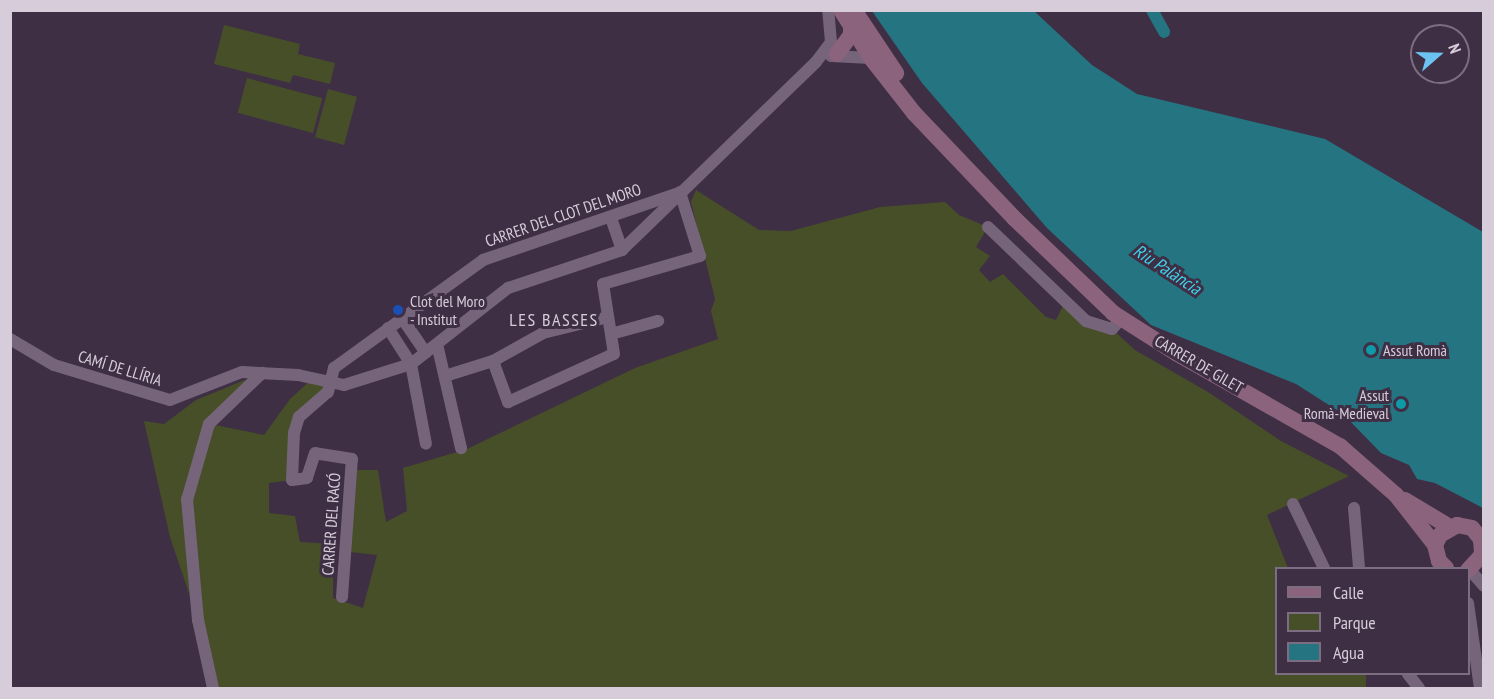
<!DOCTYPE html>
<html>
<head>
<meta charset="utf-8">
<style>
  body { margin:0 }
  #map { position:relative; width:1494px; height:699px; overflow:hidden; background:#3f2f44; font-family:"PT Sans Narrow",sans-serif }
  div>[style] { position:absolute }
  [style*='--x'] { left:calc(var(--x)*1px); top:calc(var(--y)*1px); width:calc(var(--w)*1px); rotate:calc(var(--a)*1deg) }
  .green>* { inset:0; background:#464f28; transform-origin:0 0 }
  .water>* { inset:0; background:#257482 }
  .canal>* { height:12px; margin:-6px; padding:0 6px; transform-origin:6px; border-radius:6px; background:#257482 }
  .minor>* { height:12px; margin:-6px; padding:0 6px; transform-origin:6px; border-radius:6px; background:#76647b }
  .secondary>* { height:16px; margin:-8px; padding:0 8px; transform-origin:8px; border-radius:8px; background:#8b637c }
  .dots>* { width:16px; height:16px; translate:-50% -50%; box-sizing:border-box; border:3px solid #3f2f44; border-radius:50% }
  span { translate:-50% -50%; white-space:nowrap; text-align:center; line-height:1.15; -webkit-text-stroke:6px #3f2f44; paint-order:stroke }
  .street-label { font-size:16px; color:#d7cdda }
  .poi-label { font-size:16px; color:#d7cdda }
  .left { translate:0 -50%; text-align:left }
  .right { translate:-100% -50%; text-align:right }
  .water-label { font-size:18px; color:#3cd4ed; font-style:italic }
  .neighbourhood-label { font-size:18px; color:#d7cdda; letter-spacing:1.5px }
  .frame { position:absolute; inset:0; border:12px solid #d7cdda; pointer-events:none }
  .legend { position:absolute; left:1275px; top:567px; width:195px; height:108px; box-sizing:border-box; background:#3f2f44; border:2px solid #7c6e80; margin:0; padding:8px 10px; list-style:none; font-size:18px; color:#d7cdda }
  .legend li { display:flex; align-items:center; gap:12px; height:30px }
  .legend b { width:30px; border:2px solid #7c6e80 }
  .north { position:absolute; left:1410px; top:24px; width:60px; height:60px; box-sizing:border-box; background:#3f2f44; border:2px solid #7c6e80; border-radius:50%; rotate:70deg; font-size:16px; font-weight:700; line-height:24px; text-align:center; color:#d7cdda }
  .north::after { content:''; display:block; margin:auto; width:21px; height:27px; background:#6cc3f2; clip-path:polygon(50% 0,100% 100%,50% 72%,0 100%) }
</style>
</head>
<body>
<div id="map">
  <div class="green">
    <i style="clip-path:polygon(224px 25px,300px 44px,298px 54px,335px 63px,330px 84px,293px 75px,290px 83px,214px 64px)"></i>
    <i style="left:247px;top:78px;width:78px;height:36px;rotate:15deg"></i>
    <i style="left:328px;top:89px;width:30px;height:50px;rotate:15deg"></i>
    <i style="clip-path:polygon(696px 190px,759px 230px,791px 231px,880px 207px,945px 202px,959px 215px,988px 227px,976px 247px,990px 256px,979px 270px,990px 282px,1003px 274px,1046px 317px,1056px 320px,1064px 304px,1112px 329px,1135px 350px,1208px 392px,1281px 441px,1349px 476px,1267px 515px,1288px 568px,1276px 568px,1276px 674px,1366px 674px,1366px 688px,213px 688px,198px 620px,170px 537px,144px 421px,164px 424px,196px 400px,262px 373px,210px 424px,264px 435px,290px 399px,313px 378px,329px 382px,299px 417px,292px 480px,269px 483px,269px 513px,295px 516px,300px 542px,333px 544px,333px 598px,363px 608px,377px 555px,350px 552px,357px 470px,378px 470px,386px 522px,407px 511px,403px 468px,467px 449px,635px 368px,718px 339px,711px 311px,715px 299px,691px 202px)"></i>
  </div>
  <div class="water">
    <i style="clip-path:polygon(872px 11px,1034px 11px,1092px 65px,1137px 94px,1325px 139px,1483px 232px,1483px 508px,1435px 483px,1417px 479px,1409px 465px,1381px 453px,1343px 414px,1296px 384px,1151px 325px,1047px 228px,922px 83px)"></i>
  </div>
  <div class="canal">
    <i style="--x:1152;--y:10;--w:25;--a:61"></i>
  </div>
  <div class="minor">
    <i style="--x:831;--y:56;--w:40;--a:2.9"></i>
    <i style="--x:611;--y:218;--w:34;--a:71"></i>
    <i style="--x:988;--y:227;--w:136;--a:43.8"></i>
    <i style="--x:1086;--y:321;--w:27;--a:17"></i>
    <i style="--x:1112;--y:329;--w:15;--a:-48"></i>
    <i style="--x:402;--y:318;--w:42;--a:55.6"></i>
    <i style="--x:388;--y:328;--w:43;--a:57.4"></i>
    <i style="--x:411;--y:364;--w:81;--a:79.4"></i>
    <i style="--x:611;--y:334;--w:49;--a:-15.5"></i>
    <i style="--x:10;--y:339;--w:51;--a:30.6"></i>
    <i style="--x:54;--y:365;--w:121;--a:16.8"></i>
    <i style="--x:170;--y:400;--w:77;--a:-21.3"></i>
    <i style="--x:242;--y:372;--w:56;--a:3.1"></i>
    <i style="--x:298;--y:375;--w:47;--a:12.3"></i>
    <i style="--x:344;--y:385;--w:70;--a:-17.4"></i>
    <i style="--x:411;--y:364;--w:123;--a:-38.1"></i>
    <i style="--x:508;--y:288;--w:120;--a:-18.4"></i>
    <i style="--x:622;--y:250;--w:270;--a:-44.1"></i>
    <i style="--x:816;--y:62;--w:25;--a:-53"></i>
    <i style="--x:831;--y:42;--w:32;--a:-95"></i>
    <i style="--x:437;--y:344;--w:107;--a:77"></i>
    <i style="--x:493;--y:361;--w:44;--a:69.9"></i>
    <i style="--x:508;--y:402;--w:116;--a:-24.4"></i>
    <i style="--x:614;--y:354;--w:71;--a:-98.9"></i>
    <i style="--x:603;--y:284;--w:101;--a:-16.1"></i>
    <i style="--x:700;--y:256;--w:67;--a:-107.4"></i>
    <i style="--x:445;--y:376;--w:50;--a:-17.4"></i>
    <i style="--x:493;--y:361;--w:57;--a:-29.2"></i>
    <i style="--x:543;--y:333;--w:67;--a:-13.8"></i>
    <i style="--x:1293;--y:504;--w:71;--a:64.2"></i>
    <i style="--x:1354;--y:508;--w:60;--a:85.2"></i>
    <i style="--x:1470;--y:570;--w:21;--a:49"></i>
    <i style="--x:342;--y:597;--w:138;--a:-85.9"></i>
    <i style="--x:352;--y:459;--w:37;--a:-171"></i>
    <i style="--x:315;--y:453;--w:26;--a:108"></i>
    <i style="--x:307;--y:478;--w:15;--a:172"></i>
    <i style="--x:292;--y:480;--w:47;--a:-87.6"></i>
    <i style="--x:294;--y:433;--w:17;--a:-73"></i>
    <i style="--x:299;--y:417;--w:38;--a:-41"></i>
    <i style="--x:328;--y:392;--w:25;--a:-76"></i>
    <i style="--x:334;--y:368;--w:184;--a:-35.9"></i>
    <i style="--x:483;--y:260;--w:204;--a:-18.9"></i>
    <i style="--x:1468;--y:603;--w:86;--a:82"></i>
    <i style="--x:1408;--y:674;--w:18;--a:52"></i>
    <i style="--x:213;--y:688;--w:70;--a:-102.4"></i>
    <i style="--x:198;--y:620;--w:121;--a:-95.2"></i>
    <i style="--x:187;--y:500;--w:79;--a:-73.9"></i>
    <i style="--x:209;--y:424;--w:74;--a:-43.9"></i>
  </div>
  <div class="secondary">
    <i style="--x:841;--y:10;--w:57;--a:58"></i>
    <i style="--x:871;--y:58;--w:70;--a:52"></i>
    <i style="--x:914;--y:113;--w:145;--a:46.4"></i>
    <i style="--x:1014;--y:218;--w:137;--a:43.8"></i>
    <i style="--x:1113;--y:313;--w:75;--a:32.4"></i>
    <i style="--x:1176;--y:353;--w:189;--a:29.6"></i>
    <i style="--x:1340;--y:446;--w:74;--a:41.2"></i>
    <i style="--x:1396;--y:495;--w:63;--a:52"></i>
    <i style="--x:854;--y:10;--w:76;--a:56.3"></i>
    <i style="--x:837;--y:54;--w:24;--a:-54"></i>
    <i style="--x:851;--y:35;--w:13;--a:-90"></i>
    <i style="--x:1405;--y:500;--w:52;--a:31"></i>
    <i style="--x:1446;--y:568;--w:10;--a:-135"></i>
    <i style="--x:1439;--y:561;--w:16;--a:-104"></i>
    <i style="--x:1435;--y:545;--w:11;--a:-63"></i>
    <i style="--x:1440;--y:535;--w:20;--a:-30"></i>
    <i style="--x:1457;--y:525;--w:15;--a:11"></i>
    <i style="--x:1472;--y:528;--w:14;--a:51"></i>
    <i style="--x:1481;--y:539;--w:16;--a:86"></i>
    <i style="--x:1482;--y:555;--w:21;--a:133"></i>
  </div>
  <div class="dots">
    <i style="left:398px;top:310px;background:#1a4fb4"></i>
    <i style="left:1371px;top:350px;background:#0f9aa8"></i>
    <i style="left:1401px;top:404px;background:#0f9aa8"></i>
  </div>
  <div class="street-label">
    <span style="left:563px;top:215px;rotate:-19deg">CARRER DEL CLOT DEL MORO</span>
    <span style="left:1199px;top:364px;rotate:30deg">CARRER DE GILET</span>
    <span style="left:120px;top:368px;rotate:17deg">CAMÍ DE LLÍRIA</span>
    <span style="left:331px;top:524px;rotate:-86deg">CARRER DEL RACÓ</span>
  </div>
  <div class="poi-label">
    <span class="left" style="left:410px;top:310px">Clot del Moro<br>- Institut</span>
    <span class="left" style="left:1383px;top:350px">Assut Romà</span>
    <span class="right" style="left:1389px;top:404px">Assut<br>Romà-Medieval</span>
  </div>
  <div class="water-label">
    <span style="left:1167px;top:270px;rotate:33deg">Riu Palància</span>
  </div>
  <div class="neighbourhood-label">
    <span style="left:554px;top:320px">LES BASSES</span>
  </div>
  <div class="frame"></div>
  <ul class="legend">
  <li><b style="height:8px;background:#8b637c"></b>Calle</li>
  <li><b style="height:16px;background:#464f28"></b>Parque</li>
  <li><b style="height:16px;background:#257482"></b>Agua</li>
  </ul>
  <div class="north">N</div>
</div>
</body>
</html>
